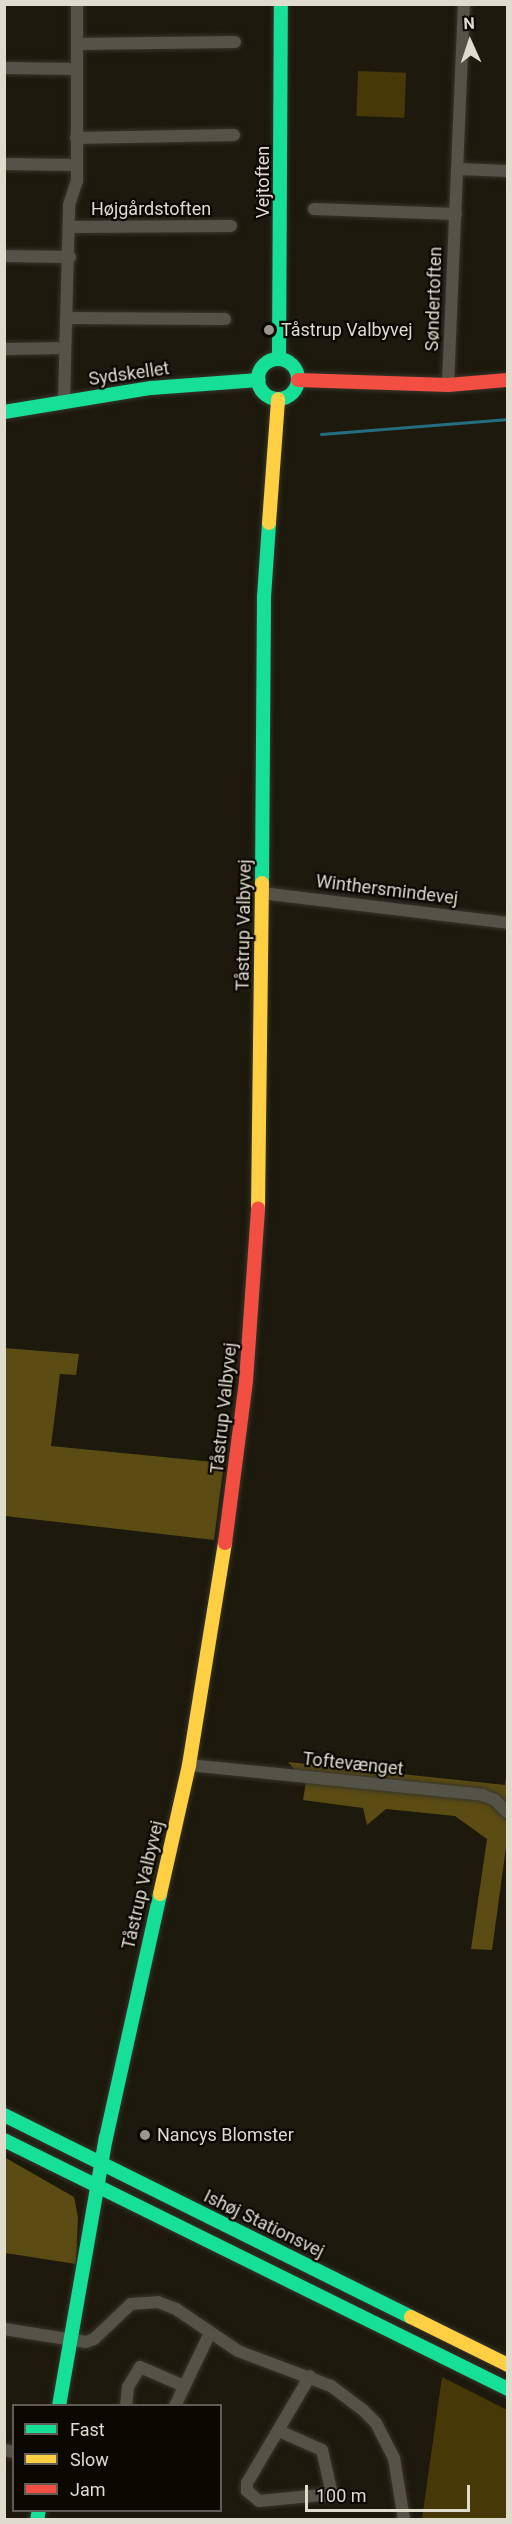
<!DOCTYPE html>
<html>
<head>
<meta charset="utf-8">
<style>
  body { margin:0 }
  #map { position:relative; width:512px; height:2524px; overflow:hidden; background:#1d1a0d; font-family:Roboto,sans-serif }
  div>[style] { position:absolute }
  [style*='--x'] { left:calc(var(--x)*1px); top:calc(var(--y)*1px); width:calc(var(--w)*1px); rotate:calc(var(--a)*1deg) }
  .green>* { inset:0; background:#463907; transform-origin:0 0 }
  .forest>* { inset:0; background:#5b4c13 }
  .stream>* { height:3px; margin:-1.5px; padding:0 1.5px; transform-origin:1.5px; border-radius:1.5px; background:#236f81 }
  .roads { filter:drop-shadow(0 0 2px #37352b) drop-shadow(0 0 2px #37352b) }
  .street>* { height:12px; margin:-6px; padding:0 6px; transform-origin:6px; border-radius:6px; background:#555248 }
  .fast>* { height:14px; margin:-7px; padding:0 7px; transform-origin:7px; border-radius:7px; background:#16e098 }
  .fast>.ring { margin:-7px; padding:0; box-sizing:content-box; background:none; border:14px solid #16e098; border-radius:50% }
  .slow>* { height:14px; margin:-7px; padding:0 7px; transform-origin:7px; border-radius:7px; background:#ffcf43 }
  .jam>* { height:14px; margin:-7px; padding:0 7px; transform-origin:7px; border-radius:7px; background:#f24e42 }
  .dots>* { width:16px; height:16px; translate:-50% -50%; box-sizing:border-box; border:3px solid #0b0802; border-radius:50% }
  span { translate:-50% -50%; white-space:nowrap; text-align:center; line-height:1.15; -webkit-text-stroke:4.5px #0b0802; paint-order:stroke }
  .street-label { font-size:18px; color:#dfdbcd }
  .poi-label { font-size:18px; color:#dfdbcd }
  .left { translate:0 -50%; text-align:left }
  .frame { position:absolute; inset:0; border:6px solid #dfdbcd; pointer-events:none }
  .legend { position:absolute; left:12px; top:2404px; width:210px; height:108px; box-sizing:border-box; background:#0b0802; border:2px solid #605c53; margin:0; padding:8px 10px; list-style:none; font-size:18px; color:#dfdbcd }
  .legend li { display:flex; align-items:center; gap:12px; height:30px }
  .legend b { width:30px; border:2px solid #605c53 }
  .north { position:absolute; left:440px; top:12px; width:60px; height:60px; -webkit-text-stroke:4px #0b0802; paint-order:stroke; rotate:357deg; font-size:16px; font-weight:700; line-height:24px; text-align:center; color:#dfdbcd }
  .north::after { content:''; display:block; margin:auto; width:21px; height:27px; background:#dfdbcd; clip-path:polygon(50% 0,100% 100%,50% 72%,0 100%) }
  .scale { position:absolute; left:305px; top:2485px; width:165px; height:27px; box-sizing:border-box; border:3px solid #dfdbcd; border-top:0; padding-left:8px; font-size:18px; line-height:21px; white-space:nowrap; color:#dfdbcd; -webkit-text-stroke:4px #0b0802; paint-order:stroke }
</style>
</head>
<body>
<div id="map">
  <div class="green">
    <i style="left:358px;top:71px;width:48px;height:45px;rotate:2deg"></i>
    <i style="clip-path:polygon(442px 2377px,507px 2410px,507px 2519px,422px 2519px)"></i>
  </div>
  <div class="forest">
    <i style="clip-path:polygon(4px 1348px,79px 1354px,76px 1375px,60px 1374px,51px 1446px,224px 1463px,214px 1540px,5px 1516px)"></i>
    <i style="clip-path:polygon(288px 1762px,505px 1785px,507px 1769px,507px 1840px,492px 1950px,471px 1949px,487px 1839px,455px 1816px,386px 1809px,367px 1825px,363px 1808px,303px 1800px,306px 1782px)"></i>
    <i style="clip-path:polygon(4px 2157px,74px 2197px,78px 2217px,76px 2264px,5px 2253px)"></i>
  </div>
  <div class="stream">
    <i style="--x:321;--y:434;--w:188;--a:-4.6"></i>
  </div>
  <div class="roads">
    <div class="street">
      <i style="--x:77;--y:44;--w:158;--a:-0.7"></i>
      <i style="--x:4;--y:68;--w:73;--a:0.8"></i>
      <i style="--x:76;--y:138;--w:158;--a:-1.1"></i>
      <i style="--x:4;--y:164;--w:71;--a:0.8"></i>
      <i style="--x:458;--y:169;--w:50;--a:2.3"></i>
      <i style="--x:314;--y:209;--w:142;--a:2"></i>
      <i style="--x:71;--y:227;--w:160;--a:-0.4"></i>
      <i style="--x:4;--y:256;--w:66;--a:0.9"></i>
      <i style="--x:66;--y:318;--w:159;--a:0.4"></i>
      <i style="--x:4;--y:349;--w:61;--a:-0.9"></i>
      <i style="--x:448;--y:385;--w:381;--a:-87.6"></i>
      <i style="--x:64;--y:401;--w:196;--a:-88.5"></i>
      <i style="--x:69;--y:205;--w:25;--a:-72"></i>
      <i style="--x:77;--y:181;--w:177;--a:-90"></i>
      <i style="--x:261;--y:893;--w:249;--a:6.9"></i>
      <i style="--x:189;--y:1765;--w:295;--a:5.8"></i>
      <i style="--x:482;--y:1795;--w:14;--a:21"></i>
      <i style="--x:495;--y:1800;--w:18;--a:45"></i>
      <i style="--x:4;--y:2329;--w:83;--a:9"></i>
      <i style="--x:86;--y:2342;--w:9;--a:-21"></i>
      <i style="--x:94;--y:2339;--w:51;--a:-43.4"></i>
      <i style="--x:131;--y:2304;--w:27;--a:-4"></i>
      <i style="--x:158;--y:2302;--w:19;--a:21"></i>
      <i style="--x:176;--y:2309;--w:75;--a:34.1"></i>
      <i style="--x:238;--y:2351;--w:99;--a:20.6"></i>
      <i style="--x:331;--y:2386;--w:40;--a:37"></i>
      <i style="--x:363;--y:2410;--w:18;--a:45"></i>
      <i style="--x:376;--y:2423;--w:39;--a:63"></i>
      <i style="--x:394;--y:2458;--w:63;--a:80.8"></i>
      <i style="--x:126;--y:2406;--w:19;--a:-84"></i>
      <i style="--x:128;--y:2387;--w:23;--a:-59"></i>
      <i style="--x:140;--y:2367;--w:48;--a:23.4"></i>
      <i style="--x:175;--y:2406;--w:79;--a:-64.4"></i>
      <i style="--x:279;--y:2431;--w:47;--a:23.8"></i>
      <i style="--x:322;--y:2450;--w:45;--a:77.2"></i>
      <i style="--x:332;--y:2494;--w:73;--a:174.5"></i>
      <i style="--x:259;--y:2501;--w:16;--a:-140"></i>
      <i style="--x:247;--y:2491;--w:8;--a:-90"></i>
      <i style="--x:247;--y:2483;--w:124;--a:-59.5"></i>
      <i style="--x:4;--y:2450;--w:10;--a:11"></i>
    </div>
    <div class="fast">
      <i style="--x:279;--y:359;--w:355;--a:-89.7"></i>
      <i class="ring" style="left:258px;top:359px;width:26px;height:26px"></i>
      <i style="--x:4;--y:412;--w:149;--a:-9.3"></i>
      <i style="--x:151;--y:388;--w:108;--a:-4.2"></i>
      <i style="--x:262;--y:883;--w:286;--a:-89.6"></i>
      <i style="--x:264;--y:597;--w:74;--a:-86.1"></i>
      <i style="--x:4;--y:2115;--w:454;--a:26.4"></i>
      <i style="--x:4;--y:2140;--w:562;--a:26.29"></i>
      <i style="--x:59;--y:2406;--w:272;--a:-80.1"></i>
      <i style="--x:106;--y:2138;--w:250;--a:-77.5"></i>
      <i style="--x:37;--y:2520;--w:10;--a:-79"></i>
    </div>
    <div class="slow">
      <i style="--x:269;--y:523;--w:124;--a:-85.8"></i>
      <i style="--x:258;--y:1208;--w:325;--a:-89.3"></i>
      <i style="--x:160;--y:1894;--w:132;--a:-77.3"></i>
      <i style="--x:189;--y:1765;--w:225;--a:-80.8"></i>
      <i style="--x:411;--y:2317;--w:108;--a:26.3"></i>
    </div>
    <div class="jam">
      <i style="--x:298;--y:380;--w:150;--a:1.9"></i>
      <i style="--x:448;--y:385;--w:60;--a:-4.8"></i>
      <i style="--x:225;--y:1543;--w:163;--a:-82.6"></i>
      <i style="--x:246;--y:1381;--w:173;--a:-86"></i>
    </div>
  </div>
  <div class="dots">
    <i style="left:269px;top:330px;background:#9b978a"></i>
    <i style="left:145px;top:2135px;background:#9b978a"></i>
  </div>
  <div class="street-label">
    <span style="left:263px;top:182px;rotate:-90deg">Vejtoften</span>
    <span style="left:151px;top:209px">Højgårdstoften</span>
    <span style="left:434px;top:299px;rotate:-88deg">Søndertoften</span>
    <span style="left:129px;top:374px;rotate:-8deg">Sydskellet</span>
    <span style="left:387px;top:890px;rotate:7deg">Winthersmindevej</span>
    <span style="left:244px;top:925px;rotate:-89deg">Tåstrup Valbyvej</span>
    <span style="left:224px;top:1408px;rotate:-84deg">Tåstrup Valbyvej</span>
    <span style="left:353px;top:1764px;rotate:6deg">Toftevænget</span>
    <span style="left:143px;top:1885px;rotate:-77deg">Tåstrup Valbyvej</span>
    <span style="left:264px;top:2224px;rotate:26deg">Ishøj Stationsvej</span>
  </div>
  <div class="poi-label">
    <span class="left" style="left:281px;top:330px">Tåstrup Valbyvej</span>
    <span class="left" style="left:157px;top:2135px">Nancys Blomster</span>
  </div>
  <div class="frame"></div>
  <ul class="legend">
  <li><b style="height:8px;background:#16e098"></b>Fast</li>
  <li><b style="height:8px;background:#ffcf43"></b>Slow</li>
  <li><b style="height:8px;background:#f24e42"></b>Jam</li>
  </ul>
  <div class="north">N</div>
  <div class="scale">100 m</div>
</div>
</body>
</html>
